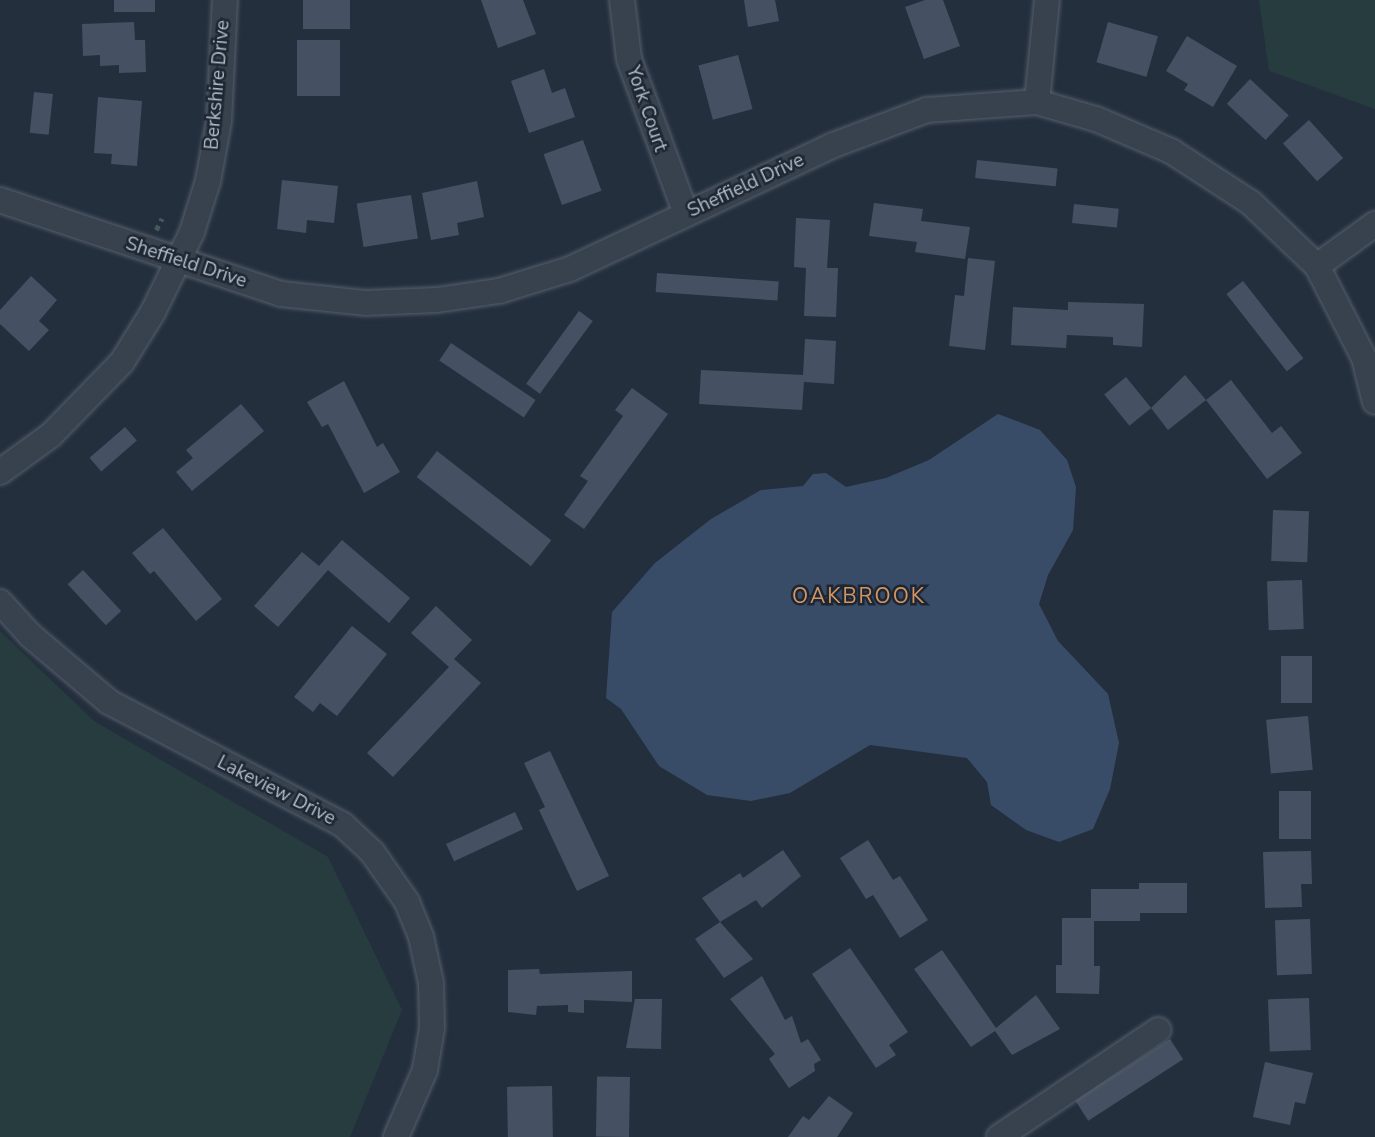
<!DOCTYPE html>
<html>
<head>
<meta charset="utf-8">
<style>
  body { margin:0 }
  #map { position:relative; width:1375px; height:1137px; overflow:hidden; background:#242f3e; font-family:"Nunito Sans",sans-serif }
  div>[style] { position:absolute }
  [style*='--x'] { left:calc(var(--x)*1px); top:calc(var(--y)*1px); width:calc(var(--w)*1px); rotate:calc(var(--a)*1deg) }
  .green>* { inset:0; background:#263c3f }
  .water>* { inset:0; background:#394c67 }
  .building>* { inset:0; background:#455162; transform-origin:0 0 }
  .path>* { height:4.5px; margin-top:-2.25px; transform-origin:0; background:repeating-linear-gradient(90deg,#44595c 0 5px,transparent 0 10px) }
  .roads { filter:drop-shadow(0 0 2px #565f6c) drop-shadow(0 0 2px #565f6c) }
  .minor>* { height:24px; margin:-12px; padding:0 12px; transform-origin:12px; border-radius:12px; background:#38414e }
  span { translate:-50% -50%; white-space:nowrap; text-align:center; line-height:1.15; -webkit-text-stroke:5px #1d2633; paint-order:stroke }
  .street-label { font-size:19px; color:#b4bcc9 }
  .neighbourhood-label { font-size:21px; color:#d59563; letter-spacing:2px }
</style>
</head>
<body>
<div id="map">
  <div class="green">
    <i style="clip-path:polygon(1259px 0,1375px 0,1375px 109px,1269px 71px)"></i>
    <i style="clip-path:polygon(0 631px,94px 721px,328px 857px,402px 1010px,350px 1137px,0 1137px)"></i>
  </div>
  <div class="water">
    <i style="clip-path:polygon(998px 414px,1040px 430px,1067px 460px,1076px 487px,1073px 530px,1048px 575px,1039px 604px,1058px 641px,1108px 694px,1119px 743px,1110px 789px,1093px 829px,1059px 842px,1026px 830px,991px 805px,987px 782px,967px 758px,901px 749px,870px 745px,790px 793px,751px 801px,707px 795px,659px 766px,621px 709px,606px 698px,612px 612px,655px 563px,711px 519px,761px 490px,803px 486px,813px 474px,826px 473px,846px 487px,886px 478px,929px 460px)"></i>
  </div>
  <div class="building">
    <i style="left:114px;top:0;width:41px;height:12px"></i>
    <i style="left:350px;top:0;width:29px;height:47px;rotate:90deg"></i>
    <i style="clip-path:polygon(481px 0,523px 0,536px 34px,498px 48px)"></i>
    <i style="clip-path:polygon(744px 0,775px 0,779px 21px,748px 27px)"></i>
    <i style="clip-path:polygon(925px 0,943px 0,960px 46px,924px 59px,905px 7px)"></i>
    <i style="clip-path:polygon(134px 22px,135px 40px,145px 40px,146px 72px,119px 73px,119px 65px,100px 66px,100px 55px,83px 56px,82px 24px)"></i>
    <i style="left:1108px;top:22px;width:52px;height:42px;rotate:16deg"></i>
    <i style="clip-path:polygon(1187px 36px,1237px 66px,1213px 107px,1184px 90px,1188px 84px,1166px 71px)"></i>
    <i style="left:340px;top:40px;width:56px;height:43px;rotate:90deg"></i>
    <i style="left:738px;top:55px;width:56px;height:41px;rotate:75deg"></i>
    <i style="clip-path:polygon(544px 69px,552px 93px,565px 88px,575px 117px,529px 133px,511px 81px)"></i>
    <i style="left:1250px;top:79px;width:53px;height:34px;rotate:43deg"></i>
    <i style="left:34px;top:92px;width:19px;height:41px;rotate:6deg"></i>
    <i style="clip-path:polygon(98px 97px,142px 101px,137px 166px,111px 164px,112px 154px,94px 153px)"></i>
    <i style="left:1309px;top:120px;width:51px;height:35px;rotate:48deg"></i>
    <i style="left:583px;top:140px;width:54px;height:42px;rotate:70deg"></i>
    <i style="left:977px;top:160px;width:81px;height:18px;rotate:6deg"></i>
    <i style="clip-path:polygon(282px 180px,338px 186px,334px 223px,307px 220px,306px 233px,277px 229px)"></i>
    <i style="clip-path:polygon(477px 181px,484px 217px,457px 223px,459px 235px,431px 240px,422px 193px)"></i>
    <i style="left:411px;top:195px;width:44px;height:55px;rotate:81deg"></i>
    <i style="clip-path:polygon(874px 203px,923px 209px,921px 221px,970px 227px,965px 259px,915px 252px,917px 242px,869px 236px)"></i>
    <i style="left:1074px;top:204px;width:45px;height:19px;rotate:6deg"></i>
    <i style="clip-path:polygon(796px 218px,830px 220px,827px 268px,838px 268px,836px 317px,804px 316px,806px 268px,794px 267px)"></i>
    <i style="clip-path:polygon(968px 258px,995px 261px,985px 350px,949px 346px,955px 295px,964px 296px)"></i>
    <i style="left:657px;top:273px;width:122px;height:19px;rotate:4deg"></i>
    <i style="clip-path:polygon(31px 276px,57px 300px,39px 321px,49px 330px,29px 351px,0 324px,0 310px)"></i>
    <i style="left:1243px;top:281px;width:98px;height:21px;rotate:52deg"></i>
    <i style="clip-path:polygon(1068px 302px,1144px 304px,1142px 347px,1113px 345px,1113px 337px,1067px 335px,1066px 348px,1011px 345px,1013px 307px,1068px 310px)"></i>
    <i style="left:579px;top:311px;width:17px;height:90px;rotate:36deg"></i>
    <i style="clip-path:polygon(805px 339px,836px 341px,834px 384px,804px 382px,802px 410px,699px 404px,701px 370px,803px 375px)"></i>
    <i style="left:451px;top:343px;width:102px;height:21px;rotate:34deg"></i>
    <i style="clip-path:polygon(1185px 375px,1206px 400px,1168px 430px,1151px 408px)"></i>
    <i style="left:1126px;top:377px;width:40px;height:28px;rotate:51deg"></i>
    <i style="clip-path:polygon(1231px 380px,1272px 433px,1281px 426px,1302px 453px,1267px 479px,1206px 400px)"></i>
    <i style="clip-path:polygon(344px 381px,377px 447px,383px 443px,400px 472px,364px 493px,328px 424px,322px 427px,307px 402px)"></i>
    <i style="clip-path:polygon(632px 388px,668px 414px,584px 529px,564px 515px,588px 481px,580px 476px,623px 416px,615px 410px)"></i>
    <i style="clip-path:polygon(241px 404px,264px 431px,192px 491px,176px 472px,193px 458px,186px 450px)"></i>
    <i style="left:125px;top:427px;width:18px;height:47px;rotate:49deg"></i>
    <i style="left:437px;top:451px;width:145px;height:33px;rotate:38deg"></i>
    <i style="left:1273px;top:510px;width:36px;height:51px;rotate:2deg"></i>
    <i style="clip-path:polygon(163px 528px,222px 599px,196px 621px,154px 571px,150px 574px,132px 553px)"></i>
    <i style="clip-path:polygon(342px 540px,410px 598px,389px 623px,328px 570px,278px 627px,254px 606px,302px 552px,319px 566px)"></i>
    <i style="left:83px;top:570px;width:56px;height:21px;rotate:47deg"></i>
    <i style="left:1302px;top:580px;width:49px;height:35px;rotate:88deg"></i>
    <i style="clip-path:polygon(436px 606px,472px 640px,454px 659px,481px 683px,393px 777px,367px 753px,449px 667px,411px 633px)"></i>
    <i style="clip-path:polygon(352px 626px,387px 654px,337px 716px,320px 703px,313px 712px,294px 697px)"></i>
    <i style="left:1281px;top:656px;width:31px;height:47px"></i>
    <i style="left:1308px;top:716px;width:54px;height:42px;rotate:85deg"></i>
    <i style="clip-path:polygon(550px 751px,609px 876px,577px 891px,539px 810px,545px 807px,524px 763px)"></i>
    <i style="left:1279px;top:791px;width:32px;height:48px"></i>
    <i style="left:515px;top:812px;width:19px;height:76px;rotate:65deg"></i>
    <i style="clip-path:polygon(868px 840px,893px 880px,900px 876px,928px 920px,900px 938px,873px 895px,866px 899px,840px 858px)"></i>
    <i style="clip-path:polygon(783px 850px,801px 876px,762px 908px,756px 900px,720px 922px,702px 898px,740px 873px,743px 878px)"></i>
    <i style="clip-path:polygon(1311px 851px,1312px 884px,1301px 884px,1302px 907px,1265px 908px,1263px 852px)"></i>
    <i style="clip-path:polygon(1139px 883px,1187px 883px,1187px 913px,1140px 913px,1140px 921px,1094px 921px,1094px 966px,1100px 966px,1099px 994px,1056px 993px,1056px 965px,1062px 965px,1062px 918px,1091px 918px,1091px 889px,1139px 889px)"></i>
    <i style="left:1310px;top:919px;width:55px;height:35px;rotate:88deg"></i>
    <i style="clip-path:polygon(720px 922px,753px 959px,724px 978px,695px 939px)"></i>
    <i style="clip-path:polygon(850px 948px,908px 1032px,889px 1045px,896px 1055px,876px 1068px,812px 974px)"></i>
    <i style="clip-path:polygon(942px 950px,996px 1028px,1036px 995px,1060px 1029px,1012px 1055px,995px 1031px,971px 1047px,914px 969px)"></i>
    <i style="clip-path:polygon(539px 969px,540px 974px,632px 971px,632px 1002px,584px 1000px,584px 1013px,568px 1012px,568px 1005px,537px 1006px,536px 1015px,508px 1012px,508px 970px)"></i>
    <i style="clip-path:polygon(762px 976px,785px 1020px,792px 1016px,801px 1043px,808px 1039px,821px 1060px,814px 1064px,815px 1071px,789px 1088px,769px 1059px,775px 1054px,730px 999px)"></i>
    <i style="left:1309px;top:998px;width:52px;height:41px;rotate:88deg"></i>
    <i style="clip-path:polygon(635px 999px,662px 999px,661px 1049px,626px 1048px)"></i>
    <i style="left:1170px;top:1039px;width:24px;height:113px;rotate:57deg"></i>
    <i style="clip-path:polygon(1265px 1062px,1313px 1073px,1305px 1104px,1295px 1102px,1290px 1125px,1253px 1117px)"></i>
    <i style="left:630px;top:1077px;width:60px;height:33px;rotate:91deg"></i>
    <i style="left:552px;top:1086px;width:51px;height:45px;rotate:89deg"></i>
    <i style="clip-path:polygon(829px 1096px,853px 1113px,837px 1137px,788px 1137px,803px 1116px,809px 1120px)"></i>
  </div>
  <div class="path">
    <i style="--x:156;--y:230;--w:13;--a:-63"></i>
  </div>
  <div class="roads">
    <div class="minor">
      <i style="--x:622;--y:0;--w:59;--a:83.2"></i>
      <i style="--x:629;--y:59;--w:165;--a:69.8"></i>
      <i style="--x:1037;--y:102;--w:102;--a:-84.4"></i>
      <i style="--x:0;--y:200;--w:296;--a:18.5"></i>
      <i style="--x:281;--y:294;--w:84;--a:6.1"></i>
      <i style="--x:365;--y:303;--w:72;--a:-2.4"></i>
      <i style="--x:437;--y:300;--w:63;--a:-8.3"></i>
      <i style="--x:499;--y:291;--w:74;--a:-17.2"></i>
      <i style="--x:570;--y:269;--w:289;--a:-25.2"></i>
      <i style="--x:831;--y:146;--w:103;--a:-20.6"></i>
      <i style="--x:927;--y:110;--w:110;--a:-4.2"></i>
      <i style="--x:1037;--y:102;--w:61;--a:16.1"></i>
      <i style="--x:1096;--y:119;--w:82;--a:23.1"></i>
      <i style="--x:1171;--y:151;--w:95;--a:33"></i>
      <i style="--x:1251;--y:203;--w:91;--a:43.7"></i>
      <i style="--x:1317;--y:266;--w:103;--a:62.9"></i>
      <i style="--x:1364;--y:358;--w:45;--a:76"></i>
      <i style="--x:1317;--y:266;--w:72;--a:-35.9"></i>
      <i style="--x:0;--y:472;--w:63;--a:-36"></i>
      <i style="--x:51;--y:435;--w:102;--a:-45.8"></i>
      <i style="--x:122;--y:362;--w:59;--a:-58.2"></i>
      <i style="--x:153;--y:312;--w:89;--a:-64"></i>
      <i style="--x:192;--y:232;--w:53;--a:-72.6"></i>
      <i style="--x:208;--y:181;--w:61;--a:-79.6"></i>
      <i style="--x:219;--y:121;--w:121;--a:-87.2"></i>
      <i style="--x:0;--y:602;--w:45;--a:47.7"></i>
      <i style="--x:30;--y:635;--w:104;--a:40.3"></i>
      <i style="--x:109;--y:702;--w:264;--a:27.7"></i>
      <i style="--x:343;--y:825;--w:40;--a:43"></i>
      <i style="--x:372;--y:852;--w:61;--a:55"></i>
      <i style="--x:407;--y:902;--w:38;--a:68"></i>
      <i style="--x:421;--y:937;--w:47;--a:77.7"></i>
      <i style="--x:431;--y:983;--w:45;--a:88.7"></i>
      <i style="--x:432;--y:1028;--w:43;--a:99.5"></i>
      <i style="--x:425;--y:1070;--w:73;--a:113.4"></i>
      <i style="--x:999;--y:1137;--w:192;--a:-33.9"></i>
    </div>
  </div>
  <div class="street-label">
    <span style="left:218px;top:85px;rotate:-85deg">Berkshire Drive</span>
    <span style="left:646px;top:109px;rotate:71deg">York Court</span>
    <span style="left:746px;top:186px;rotate:-25deg">Sheffield Drive</span>
    <span style="left:186px;top:263px;rotate:18deg">Sheffield Drive</span>
    <span style="left:276px;top:791px;rotate:27deg">Lakeview Drive</span>
  </div>
  <div class="neighbourhood-label">
    <span style="left:859px;top:596px">OAKBROOK</span>
  </div>
</div>
</body>
</html>
